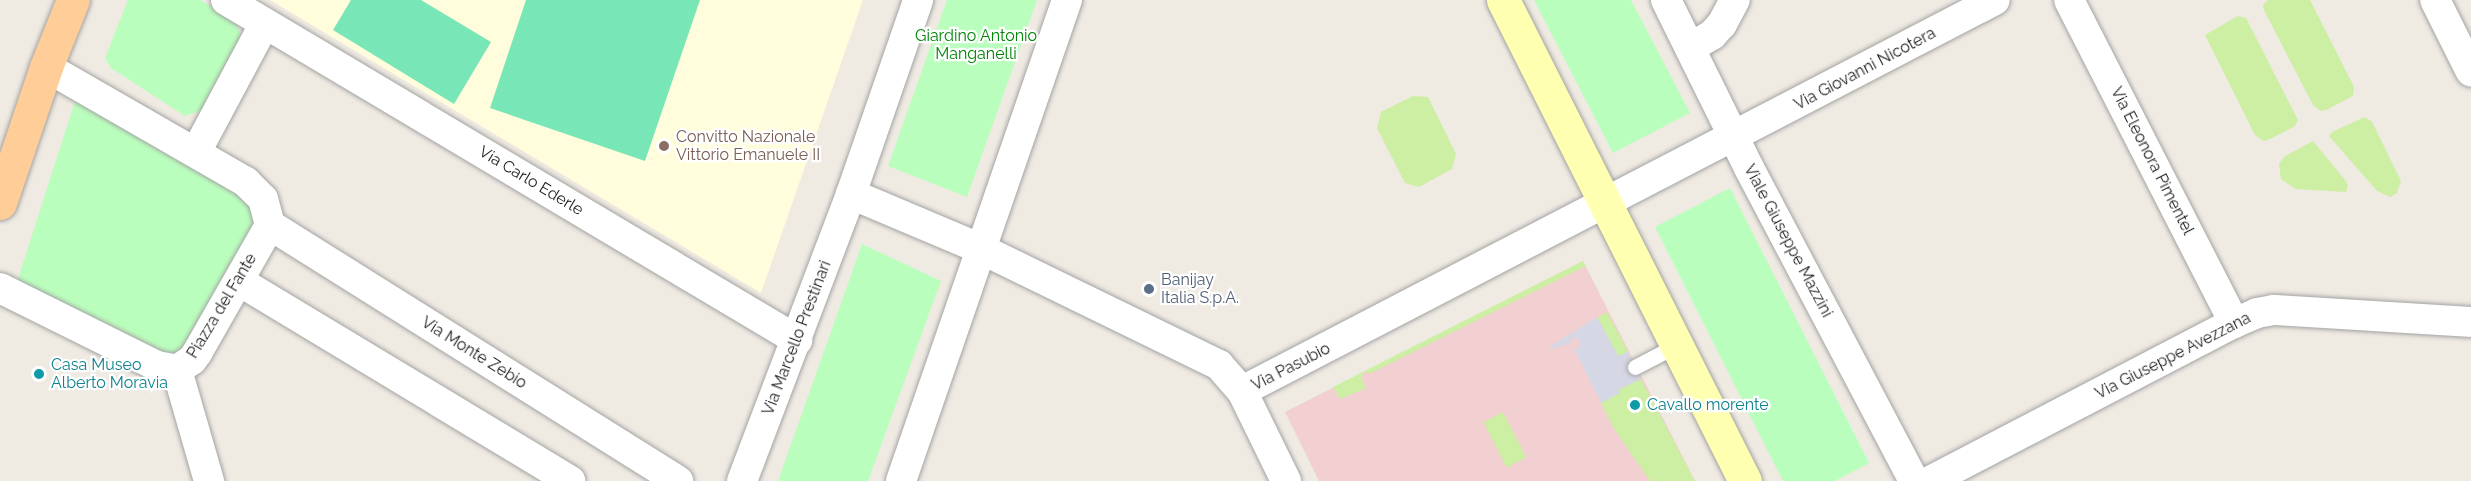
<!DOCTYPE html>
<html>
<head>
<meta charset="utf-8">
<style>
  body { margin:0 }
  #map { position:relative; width:2471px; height:481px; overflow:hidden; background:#efeae2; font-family:Raleway,sans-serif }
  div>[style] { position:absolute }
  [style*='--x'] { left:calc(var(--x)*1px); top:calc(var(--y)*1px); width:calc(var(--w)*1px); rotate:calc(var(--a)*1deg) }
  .commercial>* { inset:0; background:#f2cfd0 }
  .education>* { inset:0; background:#fffddc }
  .grass>* { inset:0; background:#ccefa3; transform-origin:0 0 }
  .park>* { inset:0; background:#bafebd }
  .pitch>* { inset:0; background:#78e6b7 }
  .plaza>* { inset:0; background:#d6d7e5 }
  .roads { filter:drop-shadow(0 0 2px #a4a4a4) drop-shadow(0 0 2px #a4a4a4) }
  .lane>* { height:15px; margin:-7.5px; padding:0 7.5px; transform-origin:7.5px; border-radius:7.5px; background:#fff }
  .street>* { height:30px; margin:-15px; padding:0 15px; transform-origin:15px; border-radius:15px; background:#fff }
  .secondary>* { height:33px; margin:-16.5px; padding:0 16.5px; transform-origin:16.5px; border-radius:16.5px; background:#ffffb1 }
  .primary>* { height:33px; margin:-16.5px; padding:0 16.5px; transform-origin:16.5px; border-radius:16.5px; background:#ffcd98 }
  .dots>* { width:16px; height:16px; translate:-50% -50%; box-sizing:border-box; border:3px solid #fff; border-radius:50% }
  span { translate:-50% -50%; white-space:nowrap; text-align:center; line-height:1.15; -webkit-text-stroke:4.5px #fff; paint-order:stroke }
  .park-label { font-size:16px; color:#018506 }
  .street-label { font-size:16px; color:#1d1d1d }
  .education-label { font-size:16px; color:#785e54 }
  .left { translate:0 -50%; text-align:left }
  .service-label { font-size:16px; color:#4e5e75 }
  .culture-label { font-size:16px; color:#0d838f }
</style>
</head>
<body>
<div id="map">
  <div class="commercial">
    <i style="clip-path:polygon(1583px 261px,1695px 481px,1319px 481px,1285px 412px)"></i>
  </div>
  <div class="education">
    <i style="clip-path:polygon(270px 0,863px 0,761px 293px)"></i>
  </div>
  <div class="grass">
    <i style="clip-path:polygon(2268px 0,2310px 0,2354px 87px,2353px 96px,2326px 110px,2321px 111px,2313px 105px,2264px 10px,2263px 5px)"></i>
    <i style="clip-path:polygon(2238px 16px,2246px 18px,2298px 120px,2295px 126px,2268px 140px,2263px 141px,2255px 135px,2205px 35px)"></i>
    <i style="clip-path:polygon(1413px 96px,1428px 97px,1456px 154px,1452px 169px,1419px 187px,1405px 183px,1377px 128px,1381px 112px)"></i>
    <i style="clip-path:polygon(2365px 117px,2372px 122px,2401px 181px,2397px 193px,2390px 197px,2377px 191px,2329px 136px,2332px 132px)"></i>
    <i style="clip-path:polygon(2313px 141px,2345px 180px,2348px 185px,2346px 192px,2296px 189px,2281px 179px,2279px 164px,2285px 156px)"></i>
    <i style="clip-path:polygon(1583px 261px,1586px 266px,1371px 373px,1365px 372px,1361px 377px,1366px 388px,1340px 399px,1333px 387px)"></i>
    <i style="left:1607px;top:312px;width:45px;height:11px;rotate:62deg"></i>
    <i style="clip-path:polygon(1641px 379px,1695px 481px,1650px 481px,1613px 427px,1601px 403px,1619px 393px,1618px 390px)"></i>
    <i style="left:1503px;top:412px;width:51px;height:22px;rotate:63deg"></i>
  </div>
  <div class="park">
    <i style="clip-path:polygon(128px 0,200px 0,235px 20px,242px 39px,206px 109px,185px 116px,111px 68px,105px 58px)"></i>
    <i style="clip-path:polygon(947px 0,1037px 0,967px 197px,888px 166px)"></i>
    <i style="clip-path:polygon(1534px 0,1631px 0,1690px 113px,1613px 153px)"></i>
    <i style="clip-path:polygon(77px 95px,253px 200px,263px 225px,184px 359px,168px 364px,17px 282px)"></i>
    <i style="clip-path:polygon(1730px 188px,1869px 463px,1835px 481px,1783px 481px,1655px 227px)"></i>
    <i style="clip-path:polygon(862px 244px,941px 281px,868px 481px,778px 481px)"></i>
  </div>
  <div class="pitch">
    <i style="clip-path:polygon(351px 0,421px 0,491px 42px,454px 104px,333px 30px)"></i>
    <i style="clip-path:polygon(526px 0,700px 0,645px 161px,490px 108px)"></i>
  </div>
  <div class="plaza">
    <i style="clip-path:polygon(1597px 317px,1618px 356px,1628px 352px,1641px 379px,1618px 390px,1620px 393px,1601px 403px,1574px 349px,1579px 347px,1580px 340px,1573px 337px,1569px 344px,1551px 349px,1549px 347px)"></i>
  </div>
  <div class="roads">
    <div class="lane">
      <i style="--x:1635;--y:367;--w:47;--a:-27.6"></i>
    </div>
    <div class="street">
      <i style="--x:226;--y:0;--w:665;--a:30.77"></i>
      <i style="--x:1666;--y:0;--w:187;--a:63.7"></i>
      <i style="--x:1749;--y:168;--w:354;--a:62.2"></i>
      <i style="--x:2069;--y:0;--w:363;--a:62.9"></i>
      <i style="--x:2435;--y:0;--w:80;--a:63.4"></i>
      <i style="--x:1690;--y:48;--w:26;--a:-31"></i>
      <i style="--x:1712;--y:35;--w:15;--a:-48"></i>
      <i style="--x:1722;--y:24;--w:27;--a:-62"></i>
      <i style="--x:196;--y:152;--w:146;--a:-61.9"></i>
      <i style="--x:851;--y:194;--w:139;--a:22.9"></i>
      <i style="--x:979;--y:248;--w:267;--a:26"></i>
      <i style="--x:1219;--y:365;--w:35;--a:49"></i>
      <i style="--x:1242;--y:391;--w:100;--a:63.9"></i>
      <i style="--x:270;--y:225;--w:482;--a:32.1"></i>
      <i style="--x:239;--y:281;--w:387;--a:31.1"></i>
      <i style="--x:0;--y:288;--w:175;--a:26.4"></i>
      <i style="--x:157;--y:366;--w:20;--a:11"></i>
      <i style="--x:177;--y:370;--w:18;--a:-34"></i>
      <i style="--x:192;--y:360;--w:9;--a:-54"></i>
      <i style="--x:197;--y:353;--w:147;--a:-60.3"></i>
      <i style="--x:270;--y:225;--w:27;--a:-105"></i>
      <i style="--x:263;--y:199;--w:24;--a:-135"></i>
      <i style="--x:246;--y:182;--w:231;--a:-150.1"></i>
      <i style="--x:177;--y:370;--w:116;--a:73.9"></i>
      <i style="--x:1242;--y:391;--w:848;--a:-27.44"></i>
      <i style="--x:742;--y:481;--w:307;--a:-69.2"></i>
      <i style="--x:851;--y:194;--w:205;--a:-70.9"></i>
      <i style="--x:901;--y:481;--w:509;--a:-70.96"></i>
      <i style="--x:1930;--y:481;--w:343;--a:-27.5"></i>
      <i style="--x:2234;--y:323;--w:25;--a:-23"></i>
      <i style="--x:2257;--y:313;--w:17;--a:-10"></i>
      <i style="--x:2274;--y:310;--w:197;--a:3.5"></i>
    </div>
    <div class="secondary">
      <i style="--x:1503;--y:0;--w:538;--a:63.29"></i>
    </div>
    <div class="primary">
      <i style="--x:0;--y:203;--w:144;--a:-71.3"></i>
      <i style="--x:46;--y:67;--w:72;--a:-68.1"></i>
    </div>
  </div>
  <div class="dots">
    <i style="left:664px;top:146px;background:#8d6e63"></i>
    <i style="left:1149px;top:289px;background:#5c6f8a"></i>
    <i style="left:39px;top:374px;background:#0f9aa8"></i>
    <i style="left:1635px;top:405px;background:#0f9aa8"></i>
  </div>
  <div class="park-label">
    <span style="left:976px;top:45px">Giardino Antonio<br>Manganelli</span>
  </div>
  <div class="street-label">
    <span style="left:1865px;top:69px;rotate:-28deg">Via Giovanni Nicotera</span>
    <span style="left:2152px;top:161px;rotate:63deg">Via Eleonora Pimentel</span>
    <span style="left:531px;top:181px;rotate:31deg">Via Carlo Ederle</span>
    <span style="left:1788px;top:241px;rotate:62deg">Viale Giuseppe Mazzini</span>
    <span style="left:222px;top:306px;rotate:-59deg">Piazza del Fante</span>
    <span style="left:797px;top:338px;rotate:-69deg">Via Marcello Prestinari</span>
    <span style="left:474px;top:353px;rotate:32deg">Via Monte Zebio</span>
    <span style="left:2173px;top:356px;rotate:-27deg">Via Giuseppe Avezzana</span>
    <span style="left:1291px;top:367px;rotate:-27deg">Via Pasubio</span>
  </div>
  <div class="education-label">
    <span class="left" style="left:676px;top:146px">Convitto Nazionale<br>Vittorio Emanuele II</span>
  </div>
  <div class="service-label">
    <span class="left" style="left:1161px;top:289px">Banijay<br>Italia S.p.A.</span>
  </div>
  <div class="culture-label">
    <span class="left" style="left:51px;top:374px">Casa Museo<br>Alberto Moravia</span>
    <span class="left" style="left:1647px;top:405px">Cavallo morente</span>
  </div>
</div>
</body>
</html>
